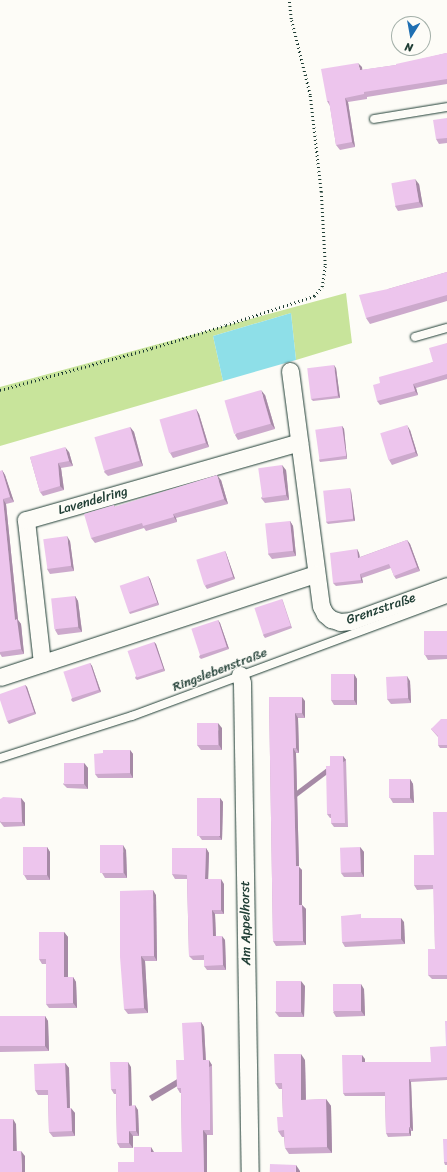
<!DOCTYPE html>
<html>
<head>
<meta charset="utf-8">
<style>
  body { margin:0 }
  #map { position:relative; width:447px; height:1172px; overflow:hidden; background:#fdfcf7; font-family:Sriracha,sans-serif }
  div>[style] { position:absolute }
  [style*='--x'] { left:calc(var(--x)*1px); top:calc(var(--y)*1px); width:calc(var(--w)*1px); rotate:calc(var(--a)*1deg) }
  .green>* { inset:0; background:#c8e49b }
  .water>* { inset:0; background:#8edfe8 }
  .path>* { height:2.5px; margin-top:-1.25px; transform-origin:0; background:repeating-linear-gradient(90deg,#1f3d34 0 1px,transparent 0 4px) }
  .roads { filter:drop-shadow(0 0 1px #1f3d34) drop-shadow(0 0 1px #1f3d34) }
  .service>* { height:8px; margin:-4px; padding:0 4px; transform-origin:4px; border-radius:4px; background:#fdfcf7 }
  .minor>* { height:17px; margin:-8.5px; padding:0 8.5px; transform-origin:8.5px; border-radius:8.5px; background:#fdfcf7 }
  .wall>* { inset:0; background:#cca9cc }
  .shaded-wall>* { inset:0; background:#a68aa6; transform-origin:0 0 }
  .building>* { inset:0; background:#edc5ed; transform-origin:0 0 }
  span { translate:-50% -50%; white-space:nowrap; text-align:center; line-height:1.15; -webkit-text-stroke:3px #fdfcf7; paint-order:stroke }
  .street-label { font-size:13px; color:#1f3d34 }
  .north { position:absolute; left:391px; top:16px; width:40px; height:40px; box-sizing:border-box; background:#fdfcf7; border:1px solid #a4b0a9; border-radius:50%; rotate:191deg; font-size:11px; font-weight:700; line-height:16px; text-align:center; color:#1f3d34 }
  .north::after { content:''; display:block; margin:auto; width:14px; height:18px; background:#1f6fb2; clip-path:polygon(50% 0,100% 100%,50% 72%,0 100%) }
</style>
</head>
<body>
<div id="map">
  <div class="green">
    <i style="clip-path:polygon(346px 293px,352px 343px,296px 360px,291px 313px,213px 336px,223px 381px,0 446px,0 387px)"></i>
  </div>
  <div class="water">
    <i style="clip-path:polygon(291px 313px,296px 360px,223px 381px,213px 336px)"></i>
  </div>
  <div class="path">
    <i style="--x:0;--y:390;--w:158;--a:-15.4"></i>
    <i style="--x:152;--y:348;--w:77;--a:-17.3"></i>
    <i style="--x:226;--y:325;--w:93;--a:-18.2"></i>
    <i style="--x:314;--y:296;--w:12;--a:-48"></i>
    <i style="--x:322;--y:287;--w:22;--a:-82"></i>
    <i style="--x:325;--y:265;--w:73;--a:-93.1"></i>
    <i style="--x:321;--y:192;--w:98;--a:-96.5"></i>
    <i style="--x:310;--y:95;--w:78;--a:-104"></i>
    <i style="--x:291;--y:19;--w:19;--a:-96"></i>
  </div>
  <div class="roads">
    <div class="service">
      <i style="--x:374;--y:119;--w:74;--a:-9.3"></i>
      <i style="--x:415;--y:337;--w:33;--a:-16"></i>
      <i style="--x:0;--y:758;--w:139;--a:-17.7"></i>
      <i style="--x:132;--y:716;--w:336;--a:-20.4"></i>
    </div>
    <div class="minor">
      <i style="--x:290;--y:371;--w:237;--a:82.5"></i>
      <i style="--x:321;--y:606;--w:9;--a:63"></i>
      <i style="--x:325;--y:614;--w:8;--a:40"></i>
      <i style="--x:331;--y:619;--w:9;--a:18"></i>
      <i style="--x:340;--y:622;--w:11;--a:-5"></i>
      <i style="--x:351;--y:621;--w:102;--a:-20"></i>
      <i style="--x:42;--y:663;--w:144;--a:-96.4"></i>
      <i style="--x:26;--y:520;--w:284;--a:-15.9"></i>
      <i style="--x:240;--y:675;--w:8;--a:76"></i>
      <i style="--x:242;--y:683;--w:489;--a:89.1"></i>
      <i style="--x:0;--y:677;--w:332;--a:-18.1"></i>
    </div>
  </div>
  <div class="wall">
    <i style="clip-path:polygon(447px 53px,447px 84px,367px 97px,367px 99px,348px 102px,355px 147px,340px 150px,336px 145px,330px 106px,327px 101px,362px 67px,362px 70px,396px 65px)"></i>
    <i style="clip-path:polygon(447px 118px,447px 143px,439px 144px,436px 139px)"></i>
    <i style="clip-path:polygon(419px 184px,423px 207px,398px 211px,395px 206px)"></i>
    <i style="clip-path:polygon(447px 272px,447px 301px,370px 324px,366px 318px,388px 289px)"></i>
    <i style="clip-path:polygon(447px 343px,447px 379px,416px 388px,418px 395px,380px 405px,377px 401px,380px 383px,433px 362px)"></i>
    <i style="clip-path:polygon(336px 368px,340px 398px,313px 401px,311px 399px)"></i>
    <i style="clip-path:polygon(265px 395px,275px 429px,238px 440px,235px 435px)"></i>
    <i style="clip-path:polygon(196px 409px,199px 414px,209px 447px,173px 458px,170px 453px)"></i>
    <i style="clip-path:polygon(342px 426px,344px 429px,347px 459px,320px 462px,319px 460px)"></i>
    <i style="clip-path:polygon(130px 427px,134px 432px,143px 466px,108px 476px,104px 472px)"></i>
    <i style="clip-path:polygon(410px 430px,418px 456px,392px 465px,389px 460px)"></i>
    <i style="clip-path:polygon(69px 452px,73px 466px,61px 468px,64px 490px,43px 496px,40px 492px,30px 457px)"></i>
    <i style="clip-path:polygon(2px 470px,5px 475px,14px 502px,6px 504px,18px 620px,21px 624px,24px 654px,2px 657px,0 654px,0 652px)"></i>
    <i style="clip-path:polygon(286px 470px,289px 500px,265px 503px,261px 498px)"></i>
    <i style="clip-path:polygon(221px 480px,228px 504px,176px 518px,177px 522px,146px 531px,144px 528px,95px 543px,91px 538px,114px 505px,115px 507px)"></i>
    <i style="clip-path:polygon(351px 491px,355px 521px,328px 524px,326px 522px)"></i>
    <i style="clip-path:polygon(290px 521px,293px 526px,296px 556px,272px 559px,268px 554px)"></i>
    <i style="clip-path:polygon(407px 540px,410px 544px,420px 571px,396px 579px,394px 576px,391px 568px,362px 578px,363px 583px,336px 586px,333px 583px,357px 549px,359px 553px,360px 557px)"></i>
    <i style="clip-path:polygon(70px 541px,74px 571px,50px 574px,47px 569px)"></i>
    <i style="clip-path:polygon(225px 551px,226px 553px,235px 579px,207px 589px,205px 586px)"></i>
    <i style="clip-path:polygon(148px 576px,150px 579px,159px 605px,130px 614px,129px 612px)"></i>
    <i style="clip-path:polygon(75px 596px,78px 601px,82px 632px,58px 635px,55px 630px)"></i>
    <i style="clip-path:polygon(282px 599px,283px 601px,292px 628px,265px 638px,263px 635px)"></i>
    <i style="clip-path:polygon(218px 620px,220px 623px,229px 649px,201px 659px,199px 657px)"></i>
    <i style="clip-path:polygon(447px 631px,447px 659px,428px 660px,425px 655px)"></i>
    <i style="clip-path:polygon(154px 642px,156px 644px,165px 671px,137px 680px,135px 678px)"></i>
    <i style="clip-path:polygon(90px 663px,92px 666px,101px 692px,73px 702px,71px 700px)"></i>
    <i style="clip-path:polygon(354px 674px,357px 679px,357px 705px,334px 705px,331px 700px)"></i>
    <i style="clip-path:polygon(410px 681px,411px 703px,391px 704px,387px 699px)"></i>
    <i style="clip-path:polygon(25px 685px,27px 687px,36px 714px,9px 724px,7px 721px)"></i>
    <i style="clip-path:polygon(269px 697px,305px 701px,305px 718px,298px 718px,299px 753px,296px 753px,299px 867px,302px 870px,302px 905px,306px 909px,306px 945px,276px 946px,273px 941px)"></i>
    <i style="clip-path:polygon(447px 719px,447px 748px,440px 748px,438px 745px,438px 737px,431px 729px)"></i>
    <i style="clip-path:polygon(222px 728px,222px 750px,201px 750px,197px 745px)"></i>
    <i style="clip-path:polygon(130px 750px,133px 754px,133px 778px,98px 778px,95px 774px,103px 753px)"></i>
    <i style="clip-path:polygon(343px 756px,346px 760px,348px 827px,334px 827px,331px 823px,331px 818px,330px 818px,327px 814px,330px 766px)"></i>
    <i style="clip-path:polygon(84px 763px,88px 768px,88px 789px,67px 788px,63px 784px)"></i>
    <i style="clip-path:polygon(410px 779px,413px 784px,414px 803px,393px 803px,390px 798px)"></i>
    <i style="clip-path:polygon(21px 798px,25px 803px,25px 826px,4px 827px,0 822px,0 799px)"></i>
    <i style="clip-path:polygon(220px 798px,223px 802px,222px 840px,202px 840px,199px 836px)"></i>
    <i style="clip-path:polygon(447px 812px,447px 979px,432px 979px,428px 975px,435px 949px,434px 889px,417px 890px,414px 885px,434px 855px)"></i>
    <i style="clip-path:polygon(47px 847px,50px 852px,50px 880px,27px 880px,24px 875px)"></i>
    <i style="clip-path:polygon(360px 847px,364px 852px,364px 877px,344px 877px,341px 873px)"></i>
    <i style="clip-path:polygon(206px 848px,209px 853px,208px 879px,224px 884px,224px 914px,215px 914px,216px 936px,225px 940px,226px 970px,207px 970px,204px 966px,204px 960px,193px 960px,189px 956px,187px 879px,175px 879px,172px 874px)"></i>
    <i style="clip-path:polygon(126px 850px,127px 878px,105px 878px,102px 873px)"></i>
    <i style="clip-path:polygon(156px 895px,157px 961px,145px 961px,148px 1013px,128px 1014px,124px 1009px)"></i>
    <i style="clip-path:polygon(364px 918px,404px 922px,405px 944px,345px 947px,342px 942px)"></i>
    <i style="clip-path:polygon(64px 932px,68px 937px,68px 977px,73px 977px,76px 982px,77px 1008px,49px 1008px,46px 1004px,46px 964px,42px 964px,39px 959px)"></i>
    <i style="clip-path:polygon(305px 986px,304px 1017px,279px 1017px,275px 1012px)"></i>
    <i style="clip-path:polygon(364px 989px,365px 1016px,336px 1017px,333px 1012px)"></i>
    <i style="clip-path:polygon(45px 1016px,48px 1021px,49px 1051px,0 1052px,0 1017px)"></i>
    <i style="clip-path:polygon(447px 1021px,447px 1080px,411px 1082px,413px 1131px,411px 1131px,411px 1136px,388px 1137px,386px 1133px,385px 1096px,345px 1096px,343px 1093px,365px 1059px,365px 1062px,431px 1062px,446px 1046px)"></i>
    <i style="clip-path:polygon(201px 1022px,204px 1027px,206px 1060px,212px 1065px,213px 1135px,207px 1135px,207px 1172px,118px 1172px,134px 1162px,154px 1152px,182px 1152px,181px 1093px,180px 1093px,177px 1088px,184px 1060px)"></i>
    <i style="clip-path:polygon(305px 1060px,306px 1100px,326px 1099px,331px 1106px,332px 1153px,289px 1154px,285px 1148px,284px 1137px,282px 1137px,278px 1131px,283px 1117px,282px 1089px,279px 1089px,275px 1083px)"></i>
    <i style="clip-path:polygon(65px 1063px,69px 1068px,70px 1108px,75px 1113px,75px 1136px,53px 1137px,49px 1132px,48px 1095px,38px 1095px,35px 1090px)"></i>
    <i style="clip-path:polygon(131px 1067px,132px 1106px,138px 1110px,139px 1136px,133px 1136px,133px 1148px,120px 1148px,117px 1143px,116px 1094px,114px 1094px,111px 1089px)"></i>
    <i style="clip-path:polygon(447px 1139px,447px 1165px,445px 1165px,444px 1162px)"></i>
  </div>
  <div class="shaded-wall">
    <i style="clip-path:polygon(358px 63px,362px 67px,363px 75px,360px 70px)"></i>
    <i style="clip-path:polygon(345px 98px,348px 102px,355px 147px,352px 142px)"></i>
    <i style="clip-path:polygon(415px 179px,419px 184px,423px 207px,419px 202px)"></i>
    <i style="clip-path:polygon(334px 365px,336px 368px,340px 398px,338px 396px)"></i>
    <i style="clip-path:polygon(413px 384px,416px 388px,418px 395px,415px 391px)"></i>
    <i style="clip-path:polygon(261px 390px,265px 395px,275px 429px,271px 424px)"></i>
    <i style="clip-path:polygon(196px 409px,199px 414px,209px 447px,206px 443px)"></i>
    <i style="clip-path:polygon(407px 425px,410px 430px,418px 456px,415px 452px)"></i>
    <i style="clip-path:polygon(342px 426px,344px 429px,347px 459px,346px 456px)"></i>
    <i style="clip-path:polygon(130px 427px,134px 432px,143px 466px,140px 461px)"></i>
    <i style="clip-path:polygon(65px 447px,69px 452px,73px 466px,69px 461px)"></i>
    <i style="clip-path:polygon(58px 463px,61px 468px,64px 490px,60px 486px)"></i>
    <i style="clip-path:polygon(282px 465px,286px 470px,289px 500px,286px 495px)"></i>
    <i style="clip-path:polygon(2px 470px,5px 475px,14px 502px,10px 497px)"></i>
    <i style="clip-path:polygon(217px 475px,221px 480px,228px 504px,224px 499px)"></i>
    <i style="clip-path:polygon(350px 488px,351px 491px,355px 521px,353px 519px)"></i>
    <i style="clip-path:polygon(3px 499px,6px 504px,18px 620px,21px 624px,24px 654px,21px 649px,15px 620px)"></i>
    <i style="clip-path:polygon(173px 514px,176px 518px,177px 522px,174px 517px)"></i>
    <i style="clip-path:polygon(290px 521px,293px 526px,296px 556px,293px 551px)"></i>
    <i style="clip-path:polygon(67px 536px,70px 541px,74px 571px,71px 566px)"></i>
    <i style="clip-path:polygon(407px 540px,410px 544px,420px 571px,417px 567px)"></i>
    <i style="clip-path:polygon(357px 549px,359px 553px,360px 561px,358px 558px)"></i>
    <i style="clip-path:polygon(225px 551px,226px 553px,235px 579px,233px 577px)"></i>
    <i style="clip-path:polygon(360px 574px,362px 578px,363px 583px,361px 580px)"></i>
    <i style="clip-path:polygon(148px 576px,150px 579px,159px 605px,157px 602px)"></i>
    <i style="clip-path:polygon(75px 596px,78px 601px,82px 632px,78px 627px)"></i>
    <i style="clip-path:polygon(218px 620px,220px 623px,229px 649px,227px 647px)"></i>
    <i style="clip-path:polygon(154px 642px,156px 644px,165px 671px,163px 668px)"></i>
    <i style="clip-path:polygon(90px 663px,92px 666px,101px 692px,99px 690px)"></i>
    <i style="clip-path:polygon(354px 674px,357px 679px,357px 705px,354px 700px)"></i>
    <i style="clip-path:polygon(407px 676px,410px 681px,411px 703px,408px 698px)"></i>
    <i style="clip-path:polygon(25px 685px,27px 687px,36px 714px,34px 712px)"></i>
    <i style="clip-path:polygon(302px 697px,305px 701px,305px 718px,302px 713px)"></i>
    <i style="clip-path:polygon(295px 713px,298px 718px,299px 753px,296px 748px)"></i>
    <i style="clip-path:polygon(218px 723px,222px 728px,222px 750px,219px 745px)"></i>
    <i style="clip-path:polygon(293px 748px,296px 753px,299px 867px,302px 870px,302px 909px,299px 905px,296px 866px)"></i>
    <i style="clip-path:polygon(130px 750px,133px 754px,133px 778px,130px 773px)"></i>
    <i style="left:343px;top:756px;width:5px;height:67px;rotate:53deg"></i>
    <i style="clip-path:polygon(84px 763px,88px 768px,88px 789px,84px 784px)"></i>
    <i style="clip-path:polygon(410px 779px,413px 784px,414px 803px,410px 798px)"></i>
    <i style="clip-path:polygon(21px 798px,25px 803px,25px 826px,22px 822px)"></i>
    <i style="clip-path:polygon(220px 798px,223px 802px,222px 840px,219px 836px)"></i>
    <i style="clip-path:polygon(123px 845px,126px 850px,127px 878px,124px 873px)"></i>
    <i style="clip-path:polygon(47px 847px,50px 852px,50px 880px,47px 875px)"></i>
    <i style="clip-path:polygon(360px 847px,364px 852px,364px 877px,361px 872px)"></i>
    <i style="clip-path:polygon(206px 848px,209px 853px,208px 884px,205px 879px)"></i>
    <i style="clip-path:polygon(221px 879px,224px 884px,224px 914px,221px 910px)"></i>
    <i style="clip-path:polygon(153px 890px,156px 895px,157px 961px,154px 956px)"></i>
    <i style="clip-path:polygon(302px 905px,306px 909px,306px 945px,303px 941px)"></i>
    <i style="clip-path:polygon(212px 910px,215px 914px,216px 940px,213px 936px)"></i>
    <i style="clip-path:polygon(401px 918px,404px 922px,405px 944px,401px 939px)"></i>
    <i style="clip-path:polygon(64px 932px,68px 937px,68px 982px,64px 977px)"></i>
    <i style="clip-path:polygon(222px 936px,225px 940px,226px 970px,223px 965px)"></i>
    <i style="clip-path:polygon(141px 956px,145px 961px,148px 1013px,144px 1008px)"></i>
    <i style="clip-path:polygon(73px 977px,76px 982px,77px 1008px,73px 1003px)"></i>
    <i style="clip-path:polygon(301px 981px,305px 986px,304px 1017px,301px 1012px)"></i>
    <i style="clip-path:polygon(361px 984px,364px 989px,365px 1016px,361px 1011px)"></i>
    <i style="clip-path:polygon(45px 1016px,48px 1021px,49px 1051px,45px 1046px)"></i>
    <i style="clip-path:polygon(201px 1022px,204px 1027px,206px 1065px,203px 1060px)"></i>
    <i style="clip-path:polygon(301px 1054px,305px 1060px,306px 1106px,301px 1100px)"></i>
    <i style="clip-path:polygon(362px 1055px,365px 1059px,365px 1066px,362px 1062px)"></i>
    <i style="left:209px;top:1060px;width:6px;height:70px;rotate:59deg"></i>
    <i style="clip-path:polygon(128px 1062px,131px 1067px,132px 1111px,129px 1106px)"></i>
    <i style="clip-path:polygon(65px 1063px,69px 1068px,70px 1113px,67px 1108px)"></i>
    <i style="clip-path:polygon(409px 1079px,411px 1082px,413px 1131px,410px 1127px)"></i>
    <i style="clip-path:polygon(326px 1099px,331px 1106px,332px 1153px,327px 1147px)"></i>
    <i style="clip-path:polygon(135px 1105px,138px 1110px,139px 1136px,136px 1131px)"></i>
    <i style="clip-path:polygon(71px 1108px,75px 1113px,75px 1136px,72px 1131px)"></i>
    <i style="clip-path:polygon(13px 1119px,16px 1124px,17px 1156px,13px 1151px)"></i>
    <i style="clip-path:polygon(409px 1127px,411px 1131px,411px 1136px,409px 1133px)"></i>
    <i style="clip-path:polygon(203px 1130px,207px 1135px,207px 1172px,204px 1172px)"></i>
    <i style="clip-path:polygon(129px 1131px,133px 1136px,133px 1148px,129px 1143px)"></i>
    <i style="clip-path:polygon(151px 1147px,154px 1152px,154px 1157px,151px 1152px)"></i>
    <i style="clip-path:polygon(21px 1151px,25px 1156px,25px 1172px,22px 1172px)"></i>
    <i style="clip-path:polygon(296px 1165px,300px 1171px,300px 1172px,296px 1172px)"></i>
  </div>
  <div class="building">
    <i style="clip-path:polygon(446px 53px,447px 53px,447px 79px,364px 92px,364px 94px,345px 98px,352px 142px,336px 145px,329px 101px,327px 101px,321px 69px,358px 63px,360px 70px,396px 65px,396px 64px)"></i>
    <i style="clip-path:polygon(447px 118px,447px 138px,436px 139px,433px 120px)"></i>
    <i style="left:415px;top:179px;width:23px;height:24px;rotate:80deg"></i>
    <i style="clip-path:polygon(447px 272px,447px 295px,366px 318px,359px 295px,388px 289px)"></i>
    <i style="clip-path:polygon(447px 343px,447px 374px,413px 384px,415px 391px,377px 401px,373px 385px,380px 383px,379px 377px,433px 362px,429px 348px)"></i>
    <i style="left:334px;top:365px;width:31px;height:27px;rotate:83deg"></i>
    <i style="left:261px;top:390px;width:35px;height:38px;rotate:74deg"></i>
    <i style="left:196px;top:409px;width:35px;height:38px;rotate:74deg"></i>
    <i style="left:407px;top:425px;width:28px;height:28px;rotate:73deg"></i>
    <i style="left:342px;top:426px;width:30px;height:27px;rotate:82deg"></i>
    <i style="left:130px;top:427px;width:35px;height:37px;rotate:74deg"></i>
    <i style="clip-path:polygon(65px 447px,69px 461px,58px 463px,60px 486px,40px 492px,30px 457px)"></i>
    <i style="left:282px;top:465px;width:30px;height:24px;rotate:82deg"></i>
    <i style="clip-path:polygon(2px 470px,10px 497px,3px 499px,15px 620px,17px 619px,21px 649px,0 652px,0 471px)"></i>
    <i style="clip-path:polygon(217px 475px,224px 499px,173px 514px,174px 517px,143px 526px,142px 523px,91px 538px,84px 514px,114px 505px,114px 507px)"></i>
    <i style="left:350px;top:488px;width:31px;height:27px;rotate:84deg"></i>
    <i style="left:290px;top:521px;width:30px;height:25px;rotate:84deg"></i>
    <i style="left:67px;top:536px;width:30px;height:24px;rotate:82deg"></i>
    <i style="clip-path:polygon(407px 540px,417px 567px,394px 576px,389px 564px,360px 574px,361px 580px,333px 583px,330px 553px,357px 549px,358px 558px)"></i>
    <i style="left:225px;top:551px;width:27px;height:30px;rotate:73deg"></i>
    <i style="left:148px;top:576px;width:28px;height:30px;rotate:71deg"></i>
    <i style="left:75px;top:596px;width:31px;height:24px;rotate:84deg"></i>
    <i style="left:282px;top:599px;width:28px;height:29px;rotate:72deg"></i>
    <i style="left:218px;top:620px;width:28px;height:28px;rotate:72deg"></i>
    <i style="left:424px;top:631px;width:23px;height:24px"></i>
    <i style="left:154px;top:642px;width:28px;height:28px;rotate:71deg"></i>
    <i style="left:90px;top:663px;width:28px;height:28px;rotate:72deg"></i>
    <i style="left:331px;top:674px;width:23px;height:26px"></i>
    <i style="left:407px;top:676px;width:22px;height:21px;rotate:87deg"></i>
    <i style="clip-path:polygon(25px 685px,34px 712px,7px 721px,0 700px,0 694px)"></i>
    <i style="clip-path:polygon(269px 697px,302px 697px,302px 713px,295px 713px,296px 748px,293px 748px,296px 866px,299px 866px,299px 905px,302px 905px,303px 941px,273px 941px)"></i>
    <i style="clip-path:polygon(441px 719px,447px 719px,447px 745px,438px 745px,438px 736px,431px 729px)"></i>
    <i style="left:197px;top:723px;width:21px;height:22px"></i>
    <i style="clip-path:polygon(103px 750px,130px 750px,130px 773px,95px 774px,94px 754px,103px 753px)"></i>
    <i style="clip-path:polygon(330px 756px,343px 756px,345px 823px,331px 823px,331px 814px,327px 814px,326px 766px,330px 766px)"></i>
    <i style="left:64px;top:763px;width:20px;height:21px"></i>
    <i style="left:410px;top:779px;width:19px;height:21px;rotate:90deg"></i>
    <i style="clip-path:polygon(3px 797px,21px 798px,22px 822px,1px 822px,0 821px,0 799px,2px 798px)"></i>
    <i style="left:197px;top:798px;width:23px;height:38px"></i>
    <i style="clip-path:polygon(433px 812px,447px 812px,447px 975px,428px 975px,428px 949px,435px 949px,433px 885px,414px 885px,414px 855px,434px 855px)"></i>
    <i style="left:100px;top:845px;width:23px;height:28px"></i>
    <i style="left:23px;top:847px;width:24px;height:28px"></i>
    <i style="left:360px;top:847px;width:25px;height:20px;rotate:88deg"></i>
    <i style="clip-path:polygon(172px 848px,206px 848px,205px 879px,221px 879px,221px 910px,212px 910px,213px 936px,222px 936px,223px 965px,204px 966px,204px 955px,189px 956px,187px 875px,172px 874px)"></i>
    <i style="clip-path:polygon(153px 890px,154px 956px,141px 956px,144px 1008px,124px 1009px,120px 957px,120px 891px)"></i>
    <i style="clip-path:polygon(361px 914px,361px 918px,401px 918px,401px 939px,342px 942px,341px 916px)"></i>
    <i style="clip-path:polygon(39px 932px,64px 932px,64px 977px,73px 977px,73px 1003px,46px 1004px,46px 959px,39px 959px)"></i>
    <i style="left:276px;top:981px;width:25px;height:31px"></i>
    <i style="left:361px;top:984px;width:27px;height:28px;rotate:90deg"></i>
    <i style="left:45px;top:1016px;width:30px;height:45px;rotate:90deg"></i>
    <i style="clip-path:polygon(445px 1021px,447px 1021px,447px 1077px,409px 1079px,410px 1127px,409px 1127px,409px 1133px,386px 1133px,385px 1092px,343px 1093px,342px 1055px,362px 1055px,362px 1062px,431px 1062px,430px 1047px,446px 1046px)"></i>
    <i style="clip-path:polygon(201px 1022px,203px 1060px,209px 1060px,210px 1105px,210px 1130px,203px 1130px,204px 1172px,118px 1172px,118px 1162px,134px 1162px,134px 1147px,151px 1147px,151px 1152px,182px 1152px,181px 1088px,177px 1088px,176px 1060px,184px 1060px,182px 1023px)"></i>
    <i style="clip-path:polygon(274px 1054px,301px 1054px,301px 1100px,326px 1099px,327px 1147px,285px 1148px,284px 1130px,278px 1131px,277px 1117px,283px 1117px,282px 1083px,275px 1083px)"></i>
    <i style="clip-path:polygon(110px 1062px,128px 1062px,129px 1106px,135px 1105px,136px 1131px,129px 1131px,129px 1143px,117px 1143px,116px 1089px,111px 1089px)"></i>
    <i style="clip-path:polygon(65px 1063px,67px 1108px,71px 1108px,72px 1131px,49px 1132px,48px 1090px,35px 1090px,34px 1064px)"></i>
    <i style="clip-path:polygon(0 1119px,13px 1119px,13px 1151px,21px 1151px,22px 1172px,0 1172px)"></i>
    <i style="clip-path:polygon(443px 1139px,447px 1139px,447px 1162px,444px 1162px)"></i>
    <i style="left:270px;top:1164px;width:26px;height:8px;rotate:2deg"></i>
  </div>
  <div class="street-label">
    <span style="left:93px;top:501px;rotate:-16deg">Lavendelring</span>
    <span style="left:381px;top:609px;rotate:-19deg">Grenzstraße</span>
    <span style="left:220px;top:670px;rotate:-21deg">Ringslebenstraße</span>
    <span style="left:246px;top:923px;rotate:-91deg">Am Appelhorst</span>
  </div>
  <div class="north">N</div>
</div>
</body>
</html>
